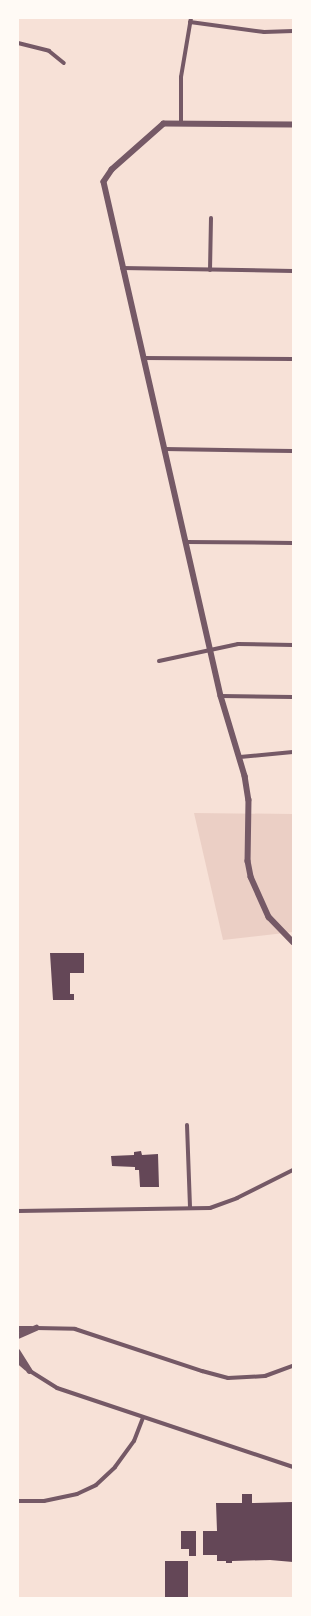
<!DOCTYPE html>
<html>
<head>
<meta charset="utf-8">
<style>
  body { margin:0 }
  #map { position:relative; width:311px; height:1616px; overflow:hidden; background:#f7e1d7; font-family:"Source Sans 3",sans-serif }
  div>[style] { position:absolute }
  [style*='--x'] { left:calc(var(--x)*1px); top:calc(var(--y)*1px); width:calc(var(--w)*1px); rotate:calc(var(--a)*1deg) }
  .green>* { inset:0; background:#ebcfc5 }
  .building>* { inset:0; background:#644757; transform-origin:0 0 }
  .minor>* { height:4px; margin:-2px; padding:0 2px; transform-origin:2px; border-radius:2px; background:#755966 }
  .tertiary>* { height:5.5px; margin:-2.75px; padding:0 2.75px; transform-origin:2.75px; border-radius:2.75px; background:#755966 }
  span { translate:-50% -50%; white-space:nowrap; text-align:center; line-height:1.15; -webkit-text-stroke:3px #fffaf5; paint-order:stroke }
  .frame { position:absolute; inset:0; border:19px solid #fffaf5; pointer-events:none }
</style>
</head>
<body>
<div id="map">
  <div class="green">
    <i style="clip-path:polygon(194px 813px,293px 814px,293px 932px,223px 940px)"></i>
  </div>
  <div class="building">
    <i style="clip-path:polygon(50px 953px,84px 953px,84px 973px,70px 973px,70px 994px,74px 994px,74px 1000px,53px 1000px)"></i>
    <i style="clip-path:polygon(141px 1151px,142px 1155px,158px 1154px,159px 1187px,140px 1187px,139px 1170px,135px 1170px,135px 1167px,112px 1166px,111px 1156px,134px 1155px,134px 1152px)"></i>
    <i style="clip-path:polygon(242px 1494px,252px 1494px,252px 1503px,293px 1502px,293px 1562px,270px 1560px,232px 1561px,232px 1563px,226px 1563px,226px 1561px,217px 1561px,217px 1555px,203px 1555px,203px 1531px,217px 1531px,216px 1503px,242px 1503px)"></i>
    <i style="clip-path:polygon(181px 1531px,196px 1531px,196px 1556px,189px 1556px,189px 1549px,181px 1549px)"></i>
    <i style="left:165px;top:1561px;width:23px;height:37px"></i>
  </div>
  <div class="minor">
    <i style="--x:190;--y:22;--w:75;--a:7.7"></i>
    <i style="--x:264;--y:32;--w:29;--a:-2"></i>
    <i style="--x:18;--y:43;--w:32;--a:14"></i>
    <i style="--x:49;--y:51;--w:19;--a:39"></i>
    <i style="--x:181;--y:123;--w:46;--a:-90"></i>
    <i style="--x:181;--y:77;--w:60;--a:-80.4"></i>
    <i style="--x:122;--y:268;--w:171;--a:1"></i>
    <i style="--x:210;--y:270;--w:52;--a:-88.9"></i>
    <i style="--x:143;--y:358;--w:150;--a:0.4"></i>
    <i style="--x:164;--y:449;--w:129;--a:0.9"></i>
    <i style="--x:186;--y:542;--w:107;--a:0.5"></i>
    <i style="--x:159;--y:661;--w:81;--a:-12.1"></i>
    <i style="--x:238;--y:644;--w:55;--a:1"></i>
    <i style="--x:221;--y:696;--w:72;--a:0.8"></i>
    <i style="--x:240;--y:757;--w:53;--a:-5.4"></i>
    <i style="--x:187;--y:1125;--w:83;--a:87.9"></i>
    <i style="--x:18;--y:1211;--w:192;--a:-0.9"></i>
    <i style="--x:210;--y:1208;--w:29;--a:-20"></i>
    <i style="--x:237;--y:1198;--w:63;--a:-26.6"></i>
    <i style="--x:36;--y:1328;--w:39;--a:1"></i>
    <i style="--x:75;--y:1329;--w:134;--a:18.3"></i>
    <i style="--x:202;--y:1371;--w:27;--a:15"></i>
    <i style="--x:228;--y:1378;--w:37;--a:-3"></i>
    <i style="--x:265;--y:1376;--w:30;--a:-20"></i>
    <i style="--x:30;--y:1371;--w:32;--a:32"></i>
    <i style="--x:57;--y:1388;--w:249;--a:18.5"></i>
    <i style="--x:18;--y:1501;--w:26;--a:0"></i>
    <i style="--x:44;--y:1501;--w:34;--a:-12"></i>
    <i style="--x:77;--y:1494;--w:21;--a:-25"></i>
    <i style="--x:96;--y:1485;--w:26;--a:-43"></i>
    <i style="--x:115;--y:1467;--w:32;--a:-54"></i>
    <i style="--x:134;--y:1441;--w:25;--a:-69"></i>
  </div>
  <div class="tertiary">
    <i style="--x:293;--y:125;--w:129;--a:-179.6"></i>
    <i style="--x:164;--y:124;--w:69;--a:138.5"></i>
    <i style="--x:112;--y:170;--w:14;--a:124"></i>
    <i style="--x:104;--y:182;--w:527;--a:77.18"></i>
    <i style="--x:221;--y:696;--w:84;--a:73.3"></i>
    <i style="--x:245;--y:776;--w:24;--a:81"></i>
    <i style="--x:249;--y:800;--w:61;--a:90.9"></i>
    <i style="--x:248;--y:861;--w:16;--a:79"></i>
    <i style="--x:251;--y:877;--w:44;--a:65.8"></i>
    <i style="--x:269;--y:917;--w:35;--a:46"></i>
    <i style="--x:18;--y:1329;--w:13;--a:0"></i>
    <i style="--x:18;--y:1336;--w:20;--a:-24"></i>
    <i style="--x:18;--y:1352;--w:22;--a:58"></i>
    <i style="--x:18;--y:1360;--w:11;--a:41"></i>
  </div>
  <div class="frame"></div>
</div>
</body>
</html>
